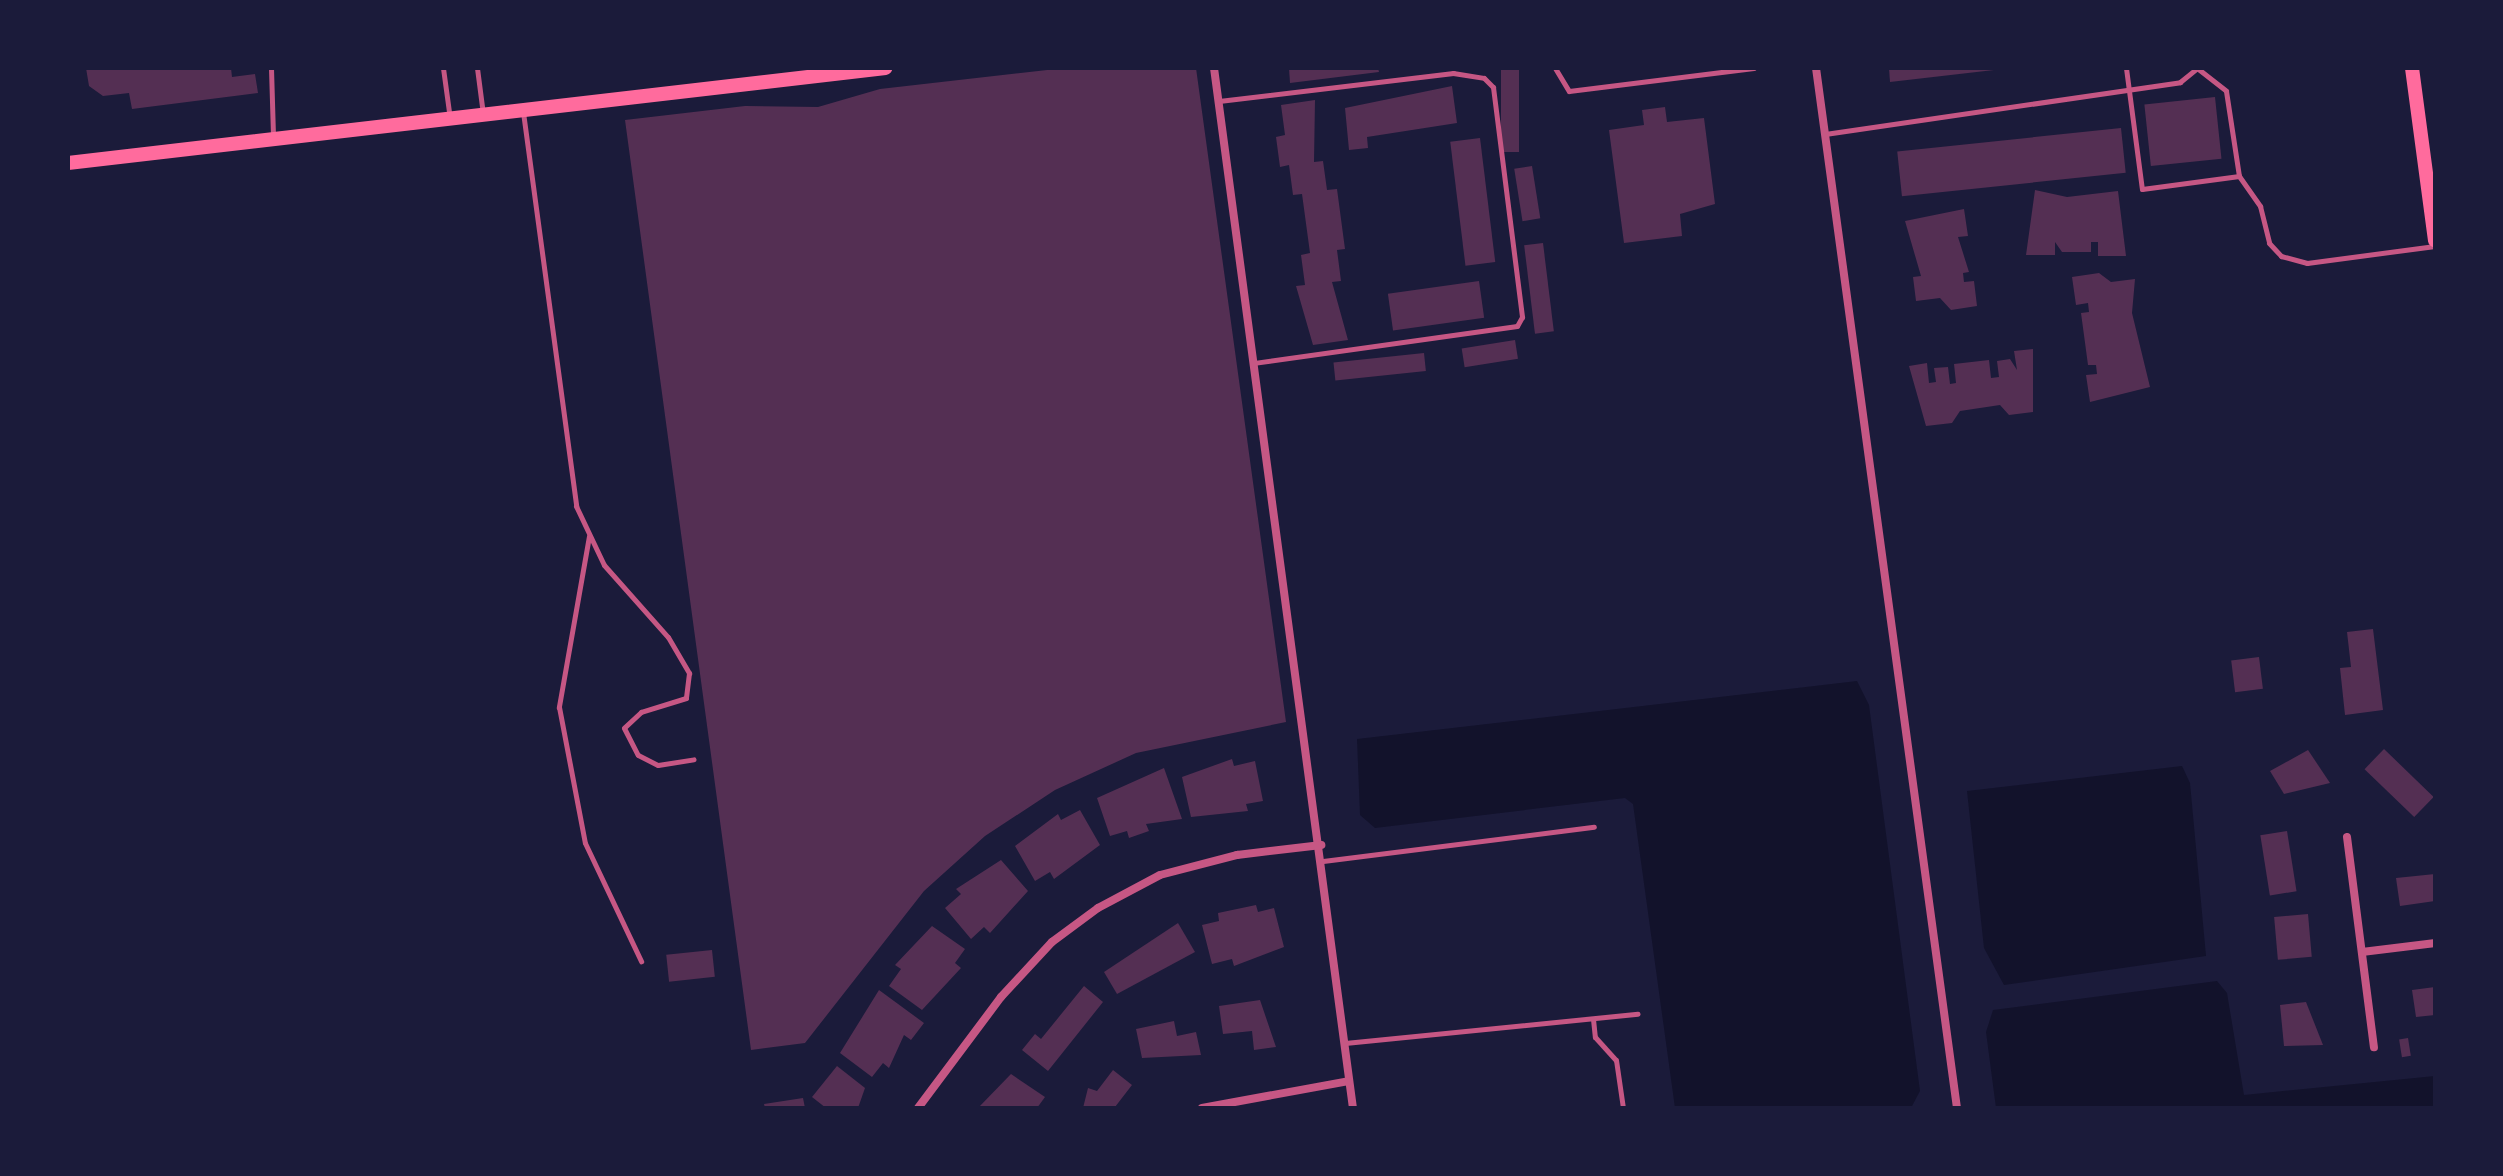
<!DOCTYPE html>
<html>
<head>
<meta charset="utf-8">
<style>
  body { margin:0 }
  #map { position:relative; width:2503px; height:1176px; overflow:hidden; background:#1b1b3a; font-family:Signika,sans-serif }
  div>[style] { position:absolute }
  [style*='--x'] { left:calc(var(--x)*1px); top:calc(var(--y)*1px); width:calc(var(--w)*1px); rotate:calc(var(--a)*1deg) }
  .water>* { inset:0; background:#12122b }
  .building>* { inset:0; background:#542f53; transform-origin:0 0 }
  .service>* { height:5px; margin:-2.5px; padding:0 2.5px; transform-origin:2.5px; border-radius:2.5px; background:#c65784 }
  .minor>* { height:8px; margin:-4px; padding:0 4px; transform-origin:4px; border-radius:4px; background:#c65784 }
  .secondary>* { height:14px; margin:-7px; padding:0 7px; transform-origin:7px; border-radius:7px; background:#ff6b9d }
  span { translate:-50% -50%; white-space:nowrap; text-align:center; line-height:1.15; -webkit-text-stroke:6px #1b1b3a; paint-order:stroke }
  .frame { position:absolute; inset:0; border:70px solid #1b1b3a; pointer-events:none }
</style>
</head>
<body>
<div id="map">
  <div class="water">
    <i style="clip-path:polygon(1857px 681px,1869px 705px,1920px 1091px,1911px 1108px,1675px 1108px,1633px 804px,1625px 798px,1375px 828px,1360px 815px,1357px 739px)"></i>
    <i style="clip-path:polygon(2182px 766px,2190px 783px,2206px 956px,2004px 985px,1984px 948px,1967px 791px)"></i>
    <i style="clip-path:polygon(2217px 981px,2227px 993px,2244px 1095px,2435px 1076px,2435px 1108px,1996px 1108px,1986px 1032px,1993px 1010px)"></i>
  </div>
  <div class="building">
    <i style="clip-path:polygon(86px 68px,231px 68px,232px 77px,255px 74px,258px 93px,132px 109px,129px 93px,103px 96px,89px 86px)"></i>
    <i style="clip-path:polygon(1065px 68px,1196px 68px,1286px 722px,1136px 753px,1055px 790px,985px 836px,924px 891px,805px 1043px,751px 1050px,625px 120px,745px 106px,818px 107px,880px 89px)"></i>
    <i style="clip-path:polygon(1289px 68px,1378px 68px,1379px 72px,1290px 83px)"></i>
    <i style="left:1501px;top:68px;width:18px;height:84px"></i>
    <i style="clip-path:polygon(1889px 68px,1994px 68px,1994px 70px,1890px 82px)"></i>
    <i style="clip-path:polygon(1452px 86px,1457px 123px,1367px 137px,1368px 148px,1349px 150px,1345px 108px)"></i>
    <i style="left:2215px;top:97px;width:62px;height:71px;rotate:84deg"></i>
    <i style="clip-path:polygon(1315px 100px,1314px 162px,1323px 161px,1327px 190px,1337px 189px,1345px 249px,1337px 250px,1341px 281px,1332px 282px,1348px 340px,1313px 345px,1296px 286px,1305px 285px,1301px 255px,1310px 253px,1302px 194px,1293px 195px,1289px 165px,1280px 167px,1276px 137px,1285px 135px,1281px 105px)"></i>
    <i style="clip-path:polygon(1665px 107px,1667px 122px,1704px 118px,1715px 204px,1680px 214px,1682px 236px,1624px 243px,1609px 130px,1644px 125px,1642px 110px)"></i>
    <i style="left:2121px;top:128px;width:45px;height:225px;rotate:84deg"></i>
    <i style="left:1480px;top:138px;width:125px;height:30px;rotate:83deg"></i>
    <i style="left:1532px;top:166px;width:53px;height:18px;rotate:81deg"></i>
    <i style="clip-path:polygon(2035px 190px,2067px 197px,2118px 191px,2126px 256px,2098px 256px,2098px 242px,2091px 242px,2091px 252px,2062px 252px,2055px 242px,2055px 255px,2026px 255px)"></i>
    <i style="clip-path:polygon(1964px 209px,1968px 236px,1958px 237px,1969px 272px,1963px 273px,1964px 282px,1974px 281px,1977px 306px,1951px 310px,1940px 298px,1916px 301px,1913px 277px,1921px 276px,1905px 221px)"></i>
    <i style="left:1543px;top:243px;width:89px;height:19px;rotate:83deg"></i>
    <i style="clip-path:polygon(2099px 273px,2111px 282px,2135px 279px,2132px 313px,2150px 387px,2090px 402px,2086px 375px,2097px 374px,2096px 365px,2088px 365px,2081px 313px,2089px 312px,2088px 303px,2076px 305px,2072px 277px)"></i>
    <i style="left:1479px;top:281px;width:37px;height:92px;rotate:82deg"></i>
    <i style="left:1515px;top:340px;width:19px;height:54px;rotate:81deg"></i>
    <i style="clip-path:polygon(2033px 349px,2033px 412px,2009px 415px,2000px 405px,1960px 411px,1952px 423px,1926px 426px,1909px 366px,1927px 363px,1929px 383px,1936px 382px,1934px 368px,1948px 367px,1950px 384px,1956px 383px,1954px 364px,1989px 360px,1991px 378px,1999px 377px,1997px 361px,2010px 359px,2017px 370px,2014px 351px)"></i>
    <i style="left:1424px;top:353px;width:18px;height:91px;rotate:84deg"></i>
    <i style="clip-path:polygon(2373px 629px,2383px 710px,2345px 715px,2340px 668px,2351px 667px,2347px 632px)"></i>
    <i style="left:2259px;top:657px;width:32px;height:28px;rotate:83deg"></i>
    <i style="left:2384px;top:749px;width:69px;height:28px;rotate:44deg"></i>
    <i style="clip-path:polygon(2308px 750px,2330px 783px,2284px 794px,2270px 771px)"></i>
    <i style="clip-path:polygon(1232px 759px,1234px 766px,1255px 761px,1263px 801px,1246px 804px,1248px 811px,1191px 817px,1182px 777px)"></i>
    <i style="clip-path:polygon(1164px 768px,1182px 819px,1146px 824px,1149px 831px,1129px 838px,1127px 831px,1110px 836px,1097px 798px)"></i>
    <i style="clip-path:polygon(1080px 810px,1100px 845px,1054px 879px,1050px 872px,1035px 881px,1015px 846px,1058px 814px,1061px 820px)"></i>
    <i style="left:2287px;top:831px;width:61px;height:27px;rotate:81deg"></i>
    <i style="clip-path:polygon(1001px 860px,1028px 891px,990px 933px,984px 927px,971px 939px,945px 908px,961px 894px,956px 889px)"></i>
    <i style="clip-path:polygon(2435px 874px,2435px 901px,2400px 906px,2396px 878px)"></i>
    <i style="clip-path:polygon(1256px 905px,1258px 912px,1274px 908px,1284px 947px,1234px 966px,1232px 959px,1212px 964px,1202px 925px,1219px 921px,1218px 913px)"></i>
    <i style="left:2308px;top:914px;width:43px;height:34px;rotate:85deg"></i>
    <i style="clip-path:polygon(1178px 923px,1195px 952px,1117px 994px,1104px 972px)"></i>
    <i style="clip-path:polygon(932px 926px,965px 949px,955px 963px,961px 968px,922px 1010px,889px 986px,901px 969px,895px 965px)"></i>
    <i style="left:712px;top:950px;width:27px;height:46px;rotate:84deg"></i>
    <i style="clip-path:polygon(1084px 986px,1103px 1002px,1048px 1071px,1022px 1050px,1035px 1034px,1041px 1039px)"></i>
    <i style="clip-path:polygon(2435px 987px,2435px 1015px,2416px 1017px,2412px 990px)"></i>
    <i style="clip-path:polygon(879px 990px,924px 1023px,911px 1040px,904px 1035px,889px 1068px,883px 1063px,872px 1077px,840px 1053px)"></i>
    <i style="clip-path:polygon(1260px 1000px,1276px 1047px,1254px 1050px,1252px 1031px,1223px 1034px,1219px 1006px)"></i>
    <i style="clip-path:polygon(2306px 1002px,2323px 1045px,2284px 1046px,2280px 1005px)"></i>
    <i style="clip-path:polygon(1174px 1021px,1177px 1036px,1196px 1032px,1201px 1055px,1142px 1058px,1136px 1029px)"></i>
    <i style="left:2408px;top:1038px;width:18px;height:9px;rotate:81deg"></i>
    <i style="clip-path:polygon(837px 1066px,865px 1088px,858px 1108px,826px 1108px,812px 1097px)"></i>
    <i style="clip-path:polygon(1113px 1070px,1132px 1085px,1115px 1107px,1083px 1108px,1088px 1088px,1097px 1091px)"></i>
    <i style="clip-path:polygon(1011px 1074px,1045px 1097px,1037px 1108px,978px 1108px)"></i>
    <i style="clip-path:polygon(803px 1098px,805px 1108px,765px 1108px,764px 1104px)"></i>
  </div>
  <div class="service">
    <i style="--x:271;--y:68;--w:68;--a:88.3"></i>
    <i style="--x:443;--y:68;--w:51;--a:82.2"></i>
    <i style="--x:477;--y:68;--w:46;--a:82.6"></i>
    <i style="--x:1555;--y:68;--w:27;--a:59"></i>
    <i style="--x:1569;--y:91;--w:186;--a:-7.1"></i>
    <i style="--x:2126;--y:68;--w:122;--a:82.5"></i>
    <i style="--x:2142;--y:189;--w:98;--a:-7.6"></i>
    <i style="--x:2239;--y:176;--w:37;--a:55"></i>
    <i style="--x:2260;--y:206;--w:38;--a:76"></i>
    <i style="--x:2269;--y:243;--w:18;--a:47"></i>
    <i style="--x:2281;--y:256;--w:27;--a:15"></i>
    <i style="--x:2307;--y:263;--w:129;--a:-7.6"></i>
    <i style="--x:2197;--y:68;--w:37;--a:38"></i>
    <i style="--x:2226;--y:91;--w:86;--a:81.3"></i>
    <i style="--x:1219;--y:101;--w:236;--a:-6.8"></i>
    <i style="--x:1453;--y:73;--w:31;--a:9"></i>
    <i style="--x:1484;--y:78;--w:13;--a:45"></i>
    <i style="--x:1493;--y:87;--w:232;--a:82.8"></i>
    <i style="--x:1522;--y:317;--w:10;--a:119"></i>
    <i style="--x:1517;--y:326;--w:265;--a:172"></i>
    <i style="--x:523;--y:112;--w:398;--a:82.3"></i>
    <i style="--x:576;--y:506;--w:65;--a:64.6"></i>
    <i style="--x:604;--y:565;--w:96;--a:48.4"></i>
    <i style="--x:668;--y:637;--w:42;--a:59.7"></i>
    <i style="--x:689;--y:673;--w:25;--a:97"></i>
    <i style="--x:686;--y:698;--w:47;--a:162.7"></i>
    <i style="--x:641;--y:712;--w:23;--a:137"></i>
    <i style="--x:624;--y:728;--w:30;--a:63"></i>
    <i style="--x:638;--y:755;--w:22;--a:27"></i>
    <i style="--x:658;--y:765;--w:36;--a:-9"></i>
    <i style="--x:1825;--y:134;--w:359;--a:-8.3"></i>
    <i style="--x:2180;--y:82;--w:22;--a:-39"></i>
    <i style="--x:589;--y:536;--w:174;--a:100"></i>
    <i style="--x:559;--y:707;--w:138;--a:79.2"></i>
    <i style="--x:585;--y:843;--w:131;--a:64.6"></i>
    <i style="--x:1323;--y:861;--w:273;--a:-7.2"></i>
    <i style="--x:1593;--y:1019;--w:18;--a:84"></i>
    <i style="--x:1595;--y:1037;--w:31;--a:48"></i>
    <i style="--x:1616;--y:1060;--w:49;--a:81.7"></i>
    <i style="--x:1345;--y:1043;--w:294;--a:-5.7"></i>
  </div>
  <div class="minor">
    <i style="--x:1214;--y:68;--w:1049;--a:82.39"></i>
    <i style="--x:1816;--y:68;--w:1050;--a:82.28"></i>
    <i style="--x:2347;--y:837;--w:212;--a:82.7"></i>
    <i style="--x:2362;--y:952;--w:74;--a:-7"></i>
    <i style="--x:918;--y:1108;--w:139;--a:-53.2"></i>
    <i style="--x:1001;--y:997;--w:75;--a:-47.2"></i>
    <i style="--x:1052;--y:942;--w:57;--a:-36.5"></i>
    <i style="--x:1098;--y:908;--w:70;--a:-28"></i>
    <i style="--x:1160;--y:875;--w:80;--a:-14.6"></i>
    <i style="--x:1237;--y:855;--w:85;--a:-6.8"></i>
    <i style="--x:1202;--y:1108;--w:149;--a:-10.4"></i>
  </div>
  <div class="secondary">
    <i style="--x:2412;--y:68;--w:174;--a:82.4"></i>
    <i style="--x:68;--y:163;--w:823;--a:-6.63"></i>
  </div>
  <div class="frame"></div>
</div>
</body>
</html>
